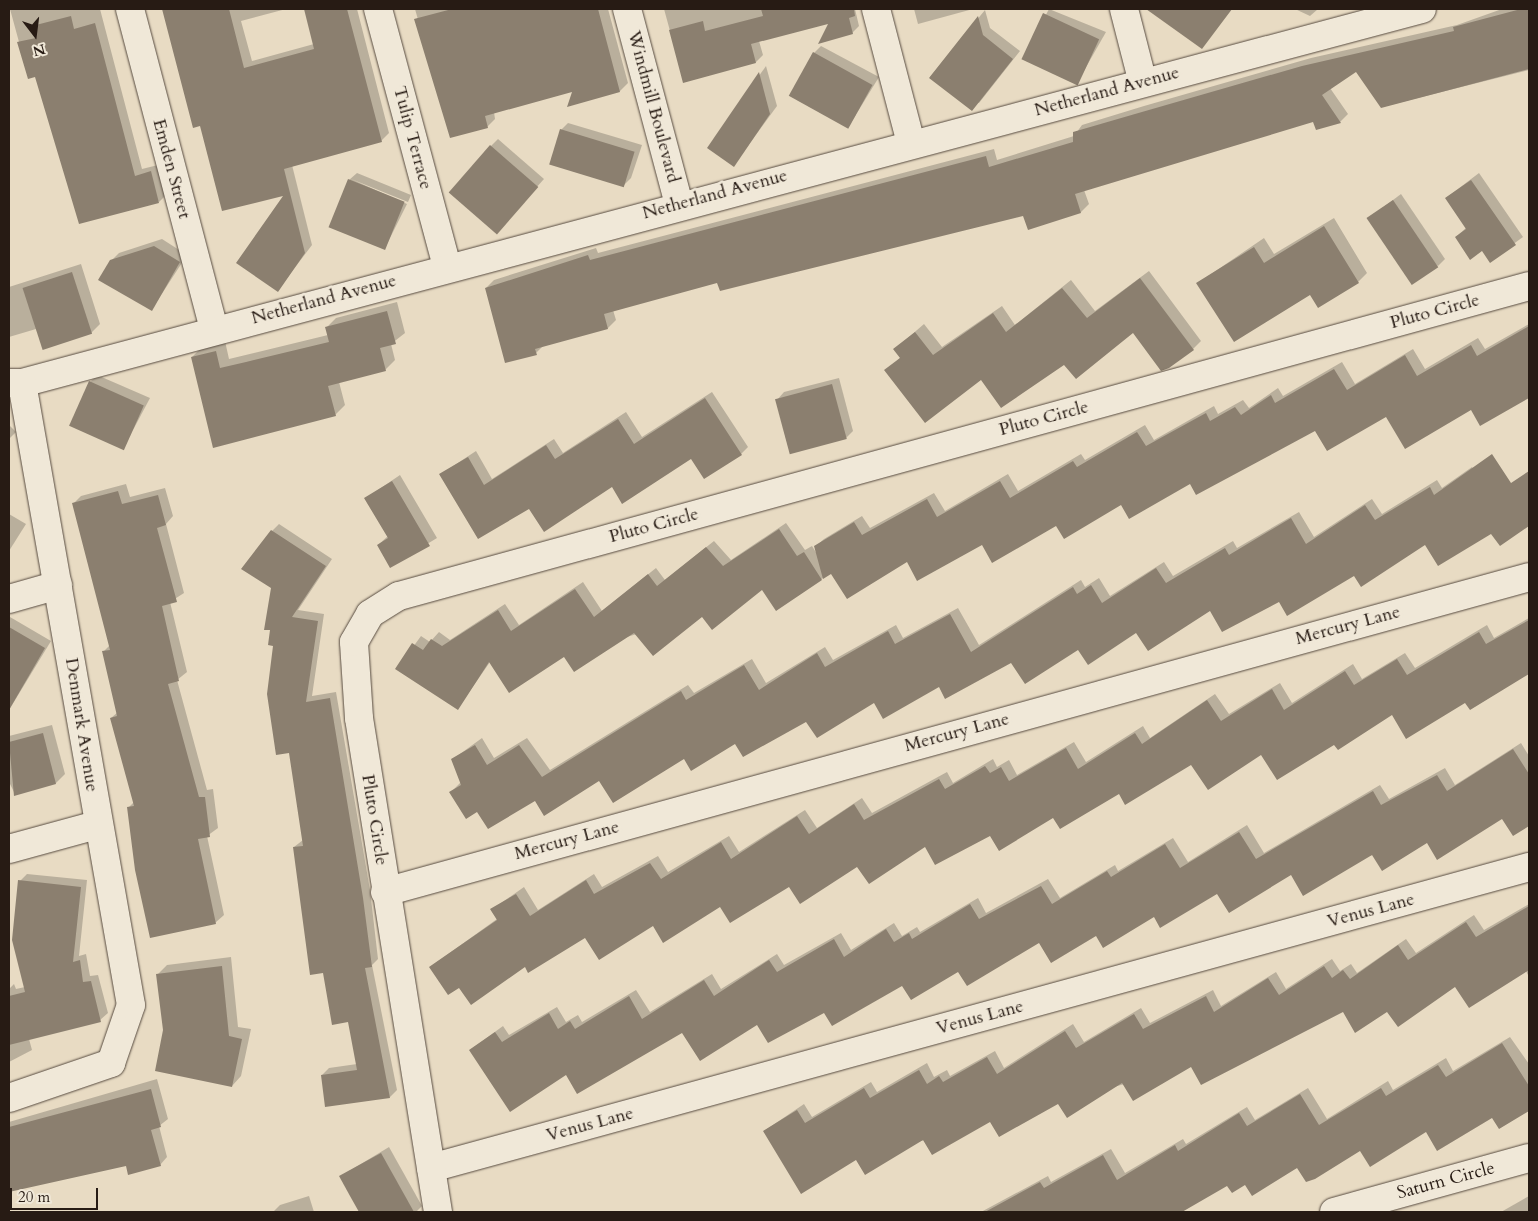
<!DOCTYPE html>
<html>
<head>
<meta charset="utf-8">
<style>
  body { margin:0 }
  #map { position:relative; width:1538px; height:1221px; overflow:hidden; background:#e8dbc3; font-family:Cardo,serif }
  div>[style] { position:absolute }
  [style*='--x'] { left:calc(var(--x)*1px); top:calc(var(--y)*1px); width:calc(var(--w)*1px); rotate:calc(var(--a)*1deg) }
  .shadow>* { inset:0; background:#0003 }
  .building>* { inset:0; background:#8b7f6f; transform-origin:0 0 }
  .roads { filter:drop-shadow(0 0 1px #574b40) drop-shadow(0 0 1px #574b40) }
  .street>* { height:28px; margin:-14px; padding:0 14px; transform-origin:14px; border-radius:14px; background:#f0e8d8 }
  span { translate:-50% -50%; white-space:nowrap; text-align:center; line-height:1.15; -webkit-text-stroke:5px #f0e8d8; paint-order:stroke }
  .street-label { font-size:18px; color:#271b14 }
  .frame { position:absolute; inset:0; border:10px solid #271b14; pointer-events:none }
  .north { position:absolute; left:10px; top:10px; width:50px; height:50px; -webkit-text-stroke:4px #f0e8d8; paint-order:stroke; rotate:165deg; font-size:14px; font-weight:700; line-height:20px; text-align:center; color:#271b14 }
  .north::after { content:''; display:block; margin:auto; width:18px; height:22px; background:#271b14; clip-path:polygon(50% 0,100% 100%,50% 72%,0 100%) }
  .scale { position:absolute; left:10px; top:1188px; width:88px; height:22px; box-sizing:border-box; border:2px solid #271b14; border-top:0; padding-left:6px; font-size:15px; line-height:18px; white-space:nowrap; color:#271b14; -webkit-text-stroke:4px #f0e8d8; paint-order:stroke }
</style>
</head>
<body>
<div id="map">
  <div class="shadow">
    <i style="clip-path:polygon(10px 9px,100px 9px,142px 169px,158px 165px,166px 195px,159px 202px,36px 76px,19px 42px)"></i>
    <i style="clip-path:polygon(166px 9px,286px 9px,241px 21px,252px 61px,314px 44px,305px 9px,357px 9px,389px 133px,381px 141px,292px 165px,312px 245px,278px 290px,286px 194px,201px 124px)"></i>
    <i style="clip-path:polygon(415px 9px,608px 9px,628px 83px,620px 91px,573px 91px,494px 112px,495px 119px,487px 127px,451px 137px)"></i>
    <i style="clip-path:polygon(664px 9px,855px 9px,859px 26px,852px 33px,831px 22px,759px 41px,763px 55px,756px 62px,684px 82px)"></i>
    <i style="clip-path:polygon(914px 9px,973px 9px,918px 24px)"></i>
    <i style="clip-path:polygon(1049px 9px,1106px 32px,1077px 83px,1023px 59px)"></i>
    <i style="clip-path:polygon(1156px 9px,1232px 9px,1202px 47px,1153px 12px)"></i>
    <i style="clip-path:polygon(1295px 9px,1318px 9px,1310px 16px)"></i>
    <i style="clip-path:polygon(1502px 9px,1529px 9px,1529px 70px,1382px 107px,1356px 70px,1330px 88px,1348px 114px,1340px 122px,1314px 121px,1084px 190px,1089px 204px,1081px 212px,1028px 228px,1024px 214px,718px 282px,613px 310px,616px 320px,608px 328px,544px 345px,536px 353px,486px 288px,494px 280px,596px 248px,598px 253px,994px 149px,997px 160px,1074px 136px,1082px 125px,1144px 106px,1311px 58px,1457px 25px)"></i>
    <i style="clip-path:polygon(985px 10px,990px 28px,1020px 51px,979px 103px,930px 77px)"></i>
    <i style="clip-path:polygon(821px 46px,879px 77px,849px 126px,814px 53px)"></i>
    <i style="clip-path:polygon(766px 66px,777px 106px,734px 165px,708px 148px)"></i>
    <i style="clip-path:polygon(568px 123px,642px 145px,631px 178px,624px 185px,561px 130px)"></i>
    <i style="clip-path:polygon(498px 139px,544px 179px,501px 227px,491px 146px)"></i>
    <i style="clip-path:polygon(357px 173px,411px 195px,408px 202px,351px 179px,407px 204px,385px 248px,349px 180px)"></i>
    <i style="clip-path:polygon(1479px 173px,1523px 237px,1490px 261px,1482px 250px,1456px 237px,1467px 227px,1446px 198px)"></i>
    <i style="clip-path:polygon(1401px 194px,1445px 259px,1438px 266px,1369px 218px)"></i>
    <i style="clip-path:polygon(1334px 218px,1367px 273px,1358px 282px,1311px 294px,1198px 283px,1264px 238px,1274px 254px)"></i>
    <i style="clip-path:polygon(162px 239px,187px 255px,152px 309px,111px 261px,119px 253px)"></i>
    <i style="clip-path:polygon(81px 264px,100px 324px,91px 333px,36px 329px,9px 337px,9px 287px)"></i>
    <i style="clip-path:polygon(1149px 271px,1201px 341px,1193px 349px,1134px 332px,1064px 363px,982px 378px,886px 371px,901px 357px,895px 349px,924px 324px,942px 347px,1002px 306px,1015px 325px,1071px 280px,1095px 311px)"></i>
    <i style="clip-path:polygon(397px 302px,405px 333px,391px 344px,395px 360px,385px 370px,339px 382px,345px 405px,335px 415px,192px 357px,202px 347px,225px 341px,229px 359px,328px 335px,326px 328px,336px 318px)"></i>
    <i style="clip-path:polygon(1529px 324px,1529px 396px,1481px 424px,1471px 408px,1386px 415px,1315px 429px,1191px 483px,1057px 524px,907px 560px,832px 572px,777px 609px,763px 588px,702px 615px,565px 655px,490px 662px,458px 708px,397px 669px,421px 636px,430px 642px,439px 632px,450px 640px,505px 604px,519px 625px,583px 582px,602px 611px,656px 568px,665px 580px,714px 541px,731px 560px,786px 523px,805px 550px,812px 546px,817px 554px,816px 546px,824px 539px,862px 516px,870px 528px,934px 493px,945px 511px,1008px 474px,1018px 491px,1081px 454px,1085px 460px,1145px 425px,1154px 440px,1214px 406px,1218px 414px,1243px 400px,1249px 408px,1278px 388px,1283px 396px,1342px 362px,1355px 384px,1413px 349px,1425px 369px,1478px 338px,1485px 349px)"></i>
    <i style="clip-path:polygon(97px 375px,150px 398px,123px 449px,90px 382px)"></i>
    <i style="clip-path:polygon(839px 378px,853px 431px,846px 438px,777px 400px,784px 392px)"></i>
    <i style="clip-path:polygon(712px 392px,748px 447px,741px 454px,692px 457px,612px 486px,529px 507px,441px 474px,476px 451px,492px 479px,554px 439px,563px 453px,626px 412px,642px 437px)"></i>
    <i style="clip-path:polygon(9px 425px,16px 432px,9px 439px)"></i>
    <i style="clip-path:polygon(1472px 467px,1498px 508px,1529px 489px,1529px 525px,1500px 544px,1492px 532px,1426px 544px,1280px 601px,1210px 609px,1079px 648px,1011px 661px,535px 799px,478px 810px,451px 792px,461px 782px,453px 759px,482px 738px,494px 758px,527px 738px,550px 770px,688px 685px,694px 693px,752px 659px,766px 683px,825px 647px,833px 660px,896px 625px,903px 638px,958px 608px,979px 645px,1081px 580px,1085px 587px,1099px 578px,1110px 596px,1164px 562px,1173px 576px,1233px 541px,1237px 548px,1299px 512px,1314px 537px,1372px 499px,1382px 514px,1437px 480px,1442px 488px)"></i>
    <i style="clip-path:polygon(400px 475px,437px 538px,391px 566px,378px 545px,388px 536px,366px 498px)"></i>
    <i style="clip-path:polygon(126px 484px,130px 497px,165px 488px,173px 516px,166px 524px,184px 593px,170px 602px,187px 672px,177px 680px,207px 790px,213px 789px,218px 828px,207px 836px,224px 915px,215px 923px,129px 807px,134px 802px,111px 718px,118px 712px,103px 652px,110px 645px,73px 504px,81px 496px)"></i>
    <i style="clip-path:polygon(9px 514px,26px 524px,9px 551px)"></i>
    <i style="clip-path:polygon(279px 524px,332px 559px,298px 610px,324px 614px,312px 696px,336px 692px,370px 890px,378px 959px,372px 965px,397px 1090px,390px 1097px,322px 1075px,329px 1068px,357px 1064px,350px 1021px,324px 972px,294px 847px,303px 840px,275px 645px,272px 531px)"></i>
    <i style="clip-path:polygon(10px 617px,51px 641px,9px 710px,9px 618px)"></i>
    <i style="clip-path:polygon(1529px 618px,1529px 673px,1471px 709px,1466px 701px,1392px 713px,1335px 743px,1191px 763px,1054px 817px,990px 835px,926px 845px,653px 924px,585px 937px,525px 965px,460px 986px,430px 967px,497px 919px,491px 910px,524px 887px,538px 910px,594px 874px,602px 887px,658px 856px,668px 872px,729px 836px,739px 852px,805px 810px,817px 828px,862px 798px,872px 813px,947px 772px,953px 783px,993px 759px,997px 767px,1009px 760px,1017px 775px,1074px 742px,1086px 762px,1143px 726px,1150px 738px,1215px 694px,1229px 714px,1280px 683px,1292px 703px,1353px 664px,1362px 679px,1405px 653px,1415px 668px,1487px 625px,1494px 638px)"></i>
    <i style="clip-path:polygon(52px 725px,65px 774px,56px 783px,15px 794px,9px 782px,9px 736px)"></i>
    <i style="clip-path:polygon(1521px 743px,1529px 756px,1529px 824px,1514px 834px,1503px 817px,1427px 842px,1217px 892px,1096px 934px,1039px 941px,824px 1011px,682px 1031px,566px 1074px,470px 1050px,503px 1026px,509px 1035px,557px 1007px,566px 1022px,578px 1015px,582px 1022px,636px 990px,650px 1012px,712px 974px,721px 989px,777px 954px,784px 965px,841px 933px,851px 950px,894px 923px,902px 936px,917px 927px,920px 932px,978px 898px,986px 913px,1048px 879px,1060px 898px,1115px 865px,1118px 871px,1173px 838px,1188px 862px,1247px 825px,1264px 853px,1380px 785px,1389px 799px,1445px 768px,1455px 785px)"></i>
    <i style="clip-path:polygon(27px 874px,87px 880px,79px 956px,86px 954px,90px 976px,98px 975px,108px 1013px,100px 1020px,29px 1039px,32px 1050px,9px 1062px,9px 989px,14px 984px,16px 989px,25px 987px,20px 881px)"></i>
    <i style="clip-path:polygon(1529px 904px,1529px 977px,1526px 971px,1455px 985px,1387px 1011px,1343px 1010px,1192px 1065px,857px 1159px,764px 1131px,804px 1104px,812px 1117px,871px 1082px,877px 1092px,927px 1063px,934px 1077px,947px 1070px,950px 1076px,995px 1051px,1004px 1068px,1073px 1024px,1084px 1042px,1141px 1008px,1150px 1023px,1213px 990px,1221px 1006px,1276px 972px,1286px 989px,1332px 959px,1340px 971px,1351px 964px,1357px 973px,1406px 939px,1416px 953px,1474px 915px,1484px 930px)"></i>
    <i style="clip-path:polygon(231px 957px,238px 1027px,251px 1029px,241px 1076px,232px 1086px,164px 1030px,158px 974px,167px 965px)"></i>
    <i style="clip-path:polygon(1510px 1037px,1529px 1064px,1529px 1110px,1500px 1128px,1493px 1116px,1426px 1130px,1246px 1183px,1228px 1184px,1180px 1212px,1158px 1209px,1151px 1212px,981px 1212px,1048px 1176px,1051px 1182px,1111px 1149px,1125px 1173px,1183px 1139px,1186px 1144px,1247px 1107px,1255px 1120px,1308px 1088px,1327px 1119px,1388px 1081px,1393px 1090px,1446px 1058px,1453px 1071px)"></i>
    <i style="clip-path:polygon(157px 1079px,168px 1119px,159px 1126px,167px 1157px,160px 1165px,127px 1164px,9px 1191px,9px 1122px)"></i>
    <i style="clip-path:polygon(389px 1147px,422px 1206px,416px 1212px,361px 1212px,341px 1176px)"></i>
    <i style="clip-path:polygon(309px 1196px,314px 1212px,273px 1212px,280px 1205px)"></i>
    <i style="clip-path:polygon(1529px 1196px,1529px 1212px,1501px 1212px)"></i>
  </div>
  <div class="building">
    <i style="clip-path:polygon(162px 9px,229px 9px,244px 68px,314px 49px,304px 9px,347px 9px,382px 142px,284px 169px,305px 253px,278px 292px,236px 263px,283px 196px,222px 211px,200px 126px,193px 128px)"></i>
    <i style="clip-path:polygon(452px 9px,598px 9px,620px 92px,567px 107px,572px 92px,485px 116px,488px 128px,450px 138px,414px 19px)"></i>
    <i style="clip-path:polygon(761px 9px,854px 9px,855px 16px,849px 18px,853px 34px,818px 44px,828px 24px,751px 44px,756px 63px,683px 83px,669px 30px,703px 21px,705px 31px,763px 16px)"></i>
    <i style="clip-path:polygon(1146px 9px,1232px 9px,1202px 49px)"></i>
    <i style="clip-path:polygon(1521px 9px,1529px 9px,1529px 69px,1381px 108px,1356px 72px,1322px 95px,1341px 123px,1316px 130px,1313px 122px,1075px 194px,1081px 213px,1028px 230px,1023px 216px,720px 291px,717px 283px,604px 314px,608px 329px,535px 349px,537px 355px,505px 363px,485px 288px,588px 255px,590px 260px,986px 156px,989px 167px,1073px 142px,1073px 132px,1135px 114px,1302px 66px,1454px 31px,1453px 27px)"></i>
    <i style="left:1043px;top:13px;width:62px;height:51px;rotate:25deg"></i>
    <i style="clip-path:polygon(71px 16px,74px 29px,95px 23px,135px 176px,151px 171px,159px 203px,79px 224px,35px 77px,28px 79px,17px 42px,36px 38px,32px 26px)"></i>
    <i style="clip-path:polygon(978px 16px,983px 35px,1013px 59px,972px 111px,929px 78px)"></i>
    <i style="left:813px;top:52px;width:68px;height:50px;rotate:29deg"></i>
    <i style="clip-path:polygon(759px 72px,770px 114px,734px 167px,707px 148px)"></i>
    <i style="left:560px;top:129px;width:78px;height:37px;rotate:17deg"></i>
    <i style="left:490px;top:145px;width:64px;height:63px;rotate:41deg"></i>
    <i style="left:348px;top:179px;width:61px;height:52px;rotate:22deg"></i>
    <i style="clip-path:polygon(1471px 180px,1516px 245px,1490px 263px,1482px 251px,1470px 260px,1455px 237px,1466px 229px,1445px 198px)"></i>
    <i style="left:1393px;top:200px;width:81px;height:32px;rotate:56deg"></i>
    <i style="clip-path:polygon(1324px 226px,1359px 283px,1318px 308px,1310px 295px,1234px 342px,1196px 283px,1254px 247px,1264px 263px)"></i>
    <i style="clip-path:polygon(154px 246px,180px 262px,152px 311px,98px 280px,110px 260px)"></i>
    <i style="left:72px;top:272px;width:65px;height:52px;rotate:72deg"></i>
    <i style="clip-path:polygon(1140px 278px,1194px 350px,1169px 368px,1161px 371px,1133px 333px,1076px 379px,1064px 365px,1001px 408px,981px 380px,925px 423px,884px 370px,900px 358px,893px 349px,915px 332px,933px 355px,993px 313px,1006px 332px,1062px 288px,1087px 318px)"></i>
    <i style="clip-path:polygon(387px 311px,396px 344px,380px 348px,386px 371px,328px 386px,336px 416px,213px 448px,191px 357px,216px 351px,220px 368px,246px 362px,329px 342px,325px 327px)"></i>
    <i style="clip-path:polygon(1529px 326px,1529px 398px,1480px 426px,1471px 410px,1405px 449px,1386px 417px,1327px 451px,1315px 431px,1196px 495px,1190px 484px,1129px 519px,1121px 505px,1064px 539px,1056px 526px,992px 563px,982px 545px,917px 581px,907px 562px,847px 599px,831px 574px,823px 579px,814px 546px,854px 522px,862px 535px,927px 499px,937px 517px,1000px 481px,1010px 498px,1073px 461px,1077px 467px,1137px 432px,1146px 446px,1206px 413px,1210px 421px,1235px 407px,1241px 415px,1271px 395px,1275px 403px,1334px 369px,1347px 390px,1405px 355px,1417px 376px,1471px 345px,1477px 356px)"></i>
    <i style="left:89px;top:381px;width:60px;height:49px;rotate:24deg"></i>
    <i style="left:832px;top:384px;width:57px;height:59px;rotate:75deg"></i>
    <i style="clip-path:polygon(705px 398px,742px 455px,704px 479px,691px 459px,622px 504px,612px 487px,544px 532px,529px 509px,478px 539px,439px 474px,468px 457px,484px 485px,546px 445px,555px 459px,618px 419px,634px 444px)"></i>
    <i style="clip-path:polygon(1492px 454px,1511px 483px,1529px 471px,1529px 526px,1500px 546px,1491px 534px,1438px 566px,1425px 545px,1361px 587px,1354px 576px,1287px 616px,1279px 602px,1222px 632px,1210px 611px,1148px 651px,1136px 633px,1088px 665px,1078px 650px,1025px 684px,1011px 663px,945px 699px,939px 687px,883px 719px,874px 703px,817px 738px,806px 722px,743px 757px,735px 744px,691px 771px,684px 759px,613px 803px,599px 781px,544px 816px,535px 801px,488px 829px,477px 812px,466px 819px,449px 792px,461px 785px,451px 759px,475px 745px,487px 765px,519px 745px,542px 777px,681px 691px,686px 700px,744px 665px,759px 690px,817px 653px,825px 667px,888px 631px,895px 644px,950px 614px,971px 652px,1073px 587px,1077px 594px,1091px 585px,1102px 603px,1156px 568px,1166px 583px,1225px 548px,1229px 555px,1291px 518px,1306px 544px,1365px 505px,1375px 520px,1430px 487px,1434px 495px)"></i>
    <i style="clip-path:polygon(392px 481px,430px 546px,390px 568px,377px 545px,388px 538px,364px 498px)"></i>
    <i style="clip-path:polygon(118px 491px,122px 504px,158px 495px,166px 525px,157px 528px,177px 602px,162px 606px,179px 681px,168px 684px,199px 797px,205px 797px,210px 837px,198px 839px,216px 924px,150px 938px,135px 870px,127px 807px,134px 806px,110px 718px,117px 716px,102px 651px,110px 650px,72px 503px)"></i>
    <i style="clip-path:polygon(779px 529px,797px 556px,804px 552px,822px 580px,776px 611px,762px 590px,712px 630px,702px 617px,653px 656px,634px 633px,574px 672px,564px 657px,509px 693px,489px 662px,458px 710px,395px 669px,412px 643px,423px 650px,431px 639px,442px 646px,498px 610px,511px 631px,575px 589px,594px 617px,648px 574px,657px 586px,706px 547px,723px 566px)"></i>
    <i style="clip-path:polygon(271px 530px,326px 566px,292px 617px,318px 621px,306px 702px,330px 698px,363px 898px,372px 967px,365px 968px,390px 1098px,325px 1107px,321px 1075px,357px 1070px,348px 1022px,332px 1025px,323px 973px,310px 975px,293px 847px,303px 846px,289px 753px,276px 755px,267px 694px,273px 646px,268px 645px,270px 630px,264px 630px,271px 588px,241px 569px)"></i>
    <i style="clip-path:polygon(1529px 620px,1529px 674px,1470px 710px,1465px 703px,1406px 739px,1392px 715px,1338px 750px,1334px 745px,1277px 780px,1261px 755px,1208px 790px,1191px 765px,1125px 805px,1119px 794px,1060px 829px,1053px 818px,999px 851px,990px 836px,935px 865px,925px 847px,869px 884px,857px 867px,800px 904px,789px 887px,730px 923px,720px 907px,663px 943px,653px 926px,599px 960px,585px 938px,528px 973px,525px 967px,471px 1005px,459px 988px,448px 995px,429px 967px,497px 920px,490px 909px,516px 894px,530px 916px,586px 880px,594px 894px,650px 863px,661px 879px,721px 842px,731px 859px,797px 816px,809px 834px,854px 804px,864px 820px,939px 779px,945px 789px,985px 766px,990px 773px,1001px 767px,1009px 781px,1066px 748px,1078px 769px,1135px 733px,1142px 744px,1207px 700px,1221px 721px,1272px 689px,1284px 710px,1345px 671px,1354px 685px,1397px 659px,1407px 675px,1479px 632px,1486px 644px)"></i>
    <i style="clip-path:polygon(9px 627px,45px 648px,9px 710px)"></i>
    <i style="clip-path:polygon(43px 733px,56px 784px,14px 796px,9px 742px)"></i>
    <i style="clip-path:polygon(1513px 749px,1529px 774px,1529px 826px,1513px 836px,1502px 819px,1437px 860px,1427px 843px,1382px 871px,1372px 855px,1303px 896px,1291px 875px,1229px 913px,1217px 894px,1160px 928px,1154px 917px,1103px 948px,1096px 936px,1051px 963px,1039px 943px,967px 986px,958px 972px,911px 1000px,902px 986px,832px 1026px,824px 1013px,768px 1043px,757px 1025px,700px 1061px,682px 1033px,577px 1094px,566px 1075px,510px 1112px,469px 1050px,495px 1032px,502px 1042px,549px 1013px,558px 1029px,570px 1021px,575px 1029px,629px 996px,642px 1019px,704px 980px,714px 996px,769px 960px,777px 972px,834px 939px,844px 957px,886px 929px,894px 942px,909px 933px,912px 939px,970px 904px,979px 919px,1041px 886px,1052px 904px,1107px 871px,1111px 877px,1165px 844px,1180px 868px,1239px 832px,1256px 859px,1373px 791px,1381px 805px,1437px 775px,1447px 791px)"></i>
    <i style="clip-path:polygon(18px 880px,81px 887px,73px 962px,80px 960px,83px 982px,91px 981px,101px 1022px,9px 1045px,9px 996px,25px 992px,12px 940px)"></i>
    <i style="clip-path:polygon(1529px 906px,1529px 970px,1469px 1008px,1455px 987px,1398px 1027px,1387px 1012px,1355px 1033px,1343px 1012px,1201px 1085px,1191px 1067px,1133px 1101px,1122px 1083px,1067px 1118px,1058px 1104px,999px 1137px,990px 1122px,932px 1155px,923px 1140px,865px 1175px,856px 1160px,801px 1194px,763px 1131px,797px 1110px,805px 1123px,864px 1088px,870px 1098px,919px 1070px,927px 1084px,939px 1076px,943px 1082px,987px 1057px,997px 1074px,1065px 1031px,1076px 1048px,1134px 1014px,1143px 1029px,1206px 996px,1214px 1012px,1268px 978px,1279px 995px,1324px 966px,1332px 978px,1343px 970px,1350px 979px,1398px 945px,1408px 960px,1466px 922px,1476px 937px)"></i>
    <i style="clip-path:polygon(222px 966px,229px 1036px,242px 1039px,232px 1087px,155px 1071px,163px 1030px,156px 974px)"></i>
    <i style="clip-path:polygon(1502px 1043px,1529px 1086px,1529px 1111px,1499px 1129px,1492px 1118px,1437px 1151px,1426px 1132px,1370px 1167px,1360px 1151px,1315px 1179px,1306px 1182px,1297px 1168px,1252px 1196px,1245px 1185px,1232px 1193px,1227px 1186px,1182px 1212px,985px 1212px,1040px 1182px,1044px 1188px,1103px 1155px,1117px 1180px,1175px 1145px,1178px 1151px,1239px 1113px,1247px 1126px,1300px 1094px,1319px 1125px,1381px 1088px,1386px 1096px,1438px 1065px,1446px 1077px)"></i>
    <i style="clip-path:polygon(151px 1089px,161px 1127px,151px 1130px,161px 1166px,128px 1175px,126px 1166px,9px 1192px,9px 1127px)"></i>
    <i style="clip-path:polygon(381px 1153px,414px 1212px,359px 1212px,350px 1196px,339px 1176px)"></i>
  </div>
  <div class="roads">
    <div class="street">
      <i style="--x:130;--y:9;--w:331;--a:75.3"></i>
      <i style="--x:378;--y:9;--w:267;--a:75"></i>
      <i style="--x:627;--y:9;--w:203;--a:75.1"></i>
      <i style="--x:876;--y:9;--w:138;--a:75.4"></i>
      <i style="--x:1124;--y:9;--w:76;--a:75.6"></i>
      <i style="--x:9;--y:383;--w:13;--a:0"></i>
      <i style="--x:22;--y:383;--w:1449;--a:-14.96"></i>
      <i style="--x:9;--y:599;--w:51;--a:-15.9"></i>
      <i style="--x:9;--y:849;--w:91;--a:-15.3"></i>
      <i style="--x:385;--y:892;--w:1187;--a:-15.39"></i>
      <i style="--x:9;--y:1098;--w:108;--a:-18.9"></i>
      <i style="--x:111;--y:1063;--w:61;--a:-71"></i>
      <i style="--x:131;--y:1005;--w:631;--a:-99.94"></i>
      <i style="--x:431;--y:1168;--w:1139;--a:-15.33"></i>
      <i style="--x:438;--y:1212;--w:500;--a:-99.09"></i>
      <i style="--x:359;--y:718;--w:76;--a:-93.8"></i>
      <i style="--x:354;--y:642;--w:32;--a:-60"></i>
      <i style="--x:370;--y:614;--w:34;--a:-32"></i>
      <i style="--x:399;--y:596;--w:1172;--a:-15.34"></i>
      <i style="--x:1334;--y:1212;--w:202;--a:-15.5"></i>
    </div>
  </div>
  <div class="street-label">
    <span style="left:1107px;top:92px;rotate:-15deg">Netherland Avenue</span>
    <span style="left:653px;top:107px;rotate:75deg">Windmill Boulevard</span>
    <span style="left:412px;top:138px;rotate:75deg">Tulip Terrace</span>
    <span style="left:171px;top:169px;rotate:75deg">Emden Street</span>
    <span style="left:715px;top:195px;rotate:-15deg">Netherland Avenue</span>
    <span style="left:324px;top:300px;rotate:-15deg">Netherland Avenue</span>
    <span style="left:1435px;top:312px;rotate:-15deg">Pluto Circle</span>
    <span style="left:1044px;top:419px;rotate:-15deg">Pluto Circle</span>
    <span style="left:654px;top:526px;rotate:-15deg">Pluto Circle</span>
    <span style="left:1348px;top:626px;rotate:-15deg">Mercury Lane</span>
    <span style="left:81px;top:725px;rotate:81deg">Denmark Avenue</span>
    <span style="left:957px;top:733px;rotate:-15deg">Mercury Lane</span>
    <span style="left:374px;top:820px;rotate:81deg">Pluto Circle</span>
    <span style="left:567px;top:841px;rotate:-15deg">Mercury Lane</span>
    <span style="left:1371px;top:911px;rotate:-15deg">Venus Lane</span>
    <span style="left:980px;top:1018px;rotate:-15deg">Venus Lane</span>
    <span style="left:590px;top:1125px;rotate:-15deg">Venus Lane</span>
    <span style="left:1446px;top:1181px;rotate:-15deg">Saturn Circle</span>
  </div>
  <div class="frame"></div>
  <div class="north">N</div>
  <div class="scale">20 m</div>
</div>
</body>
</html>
